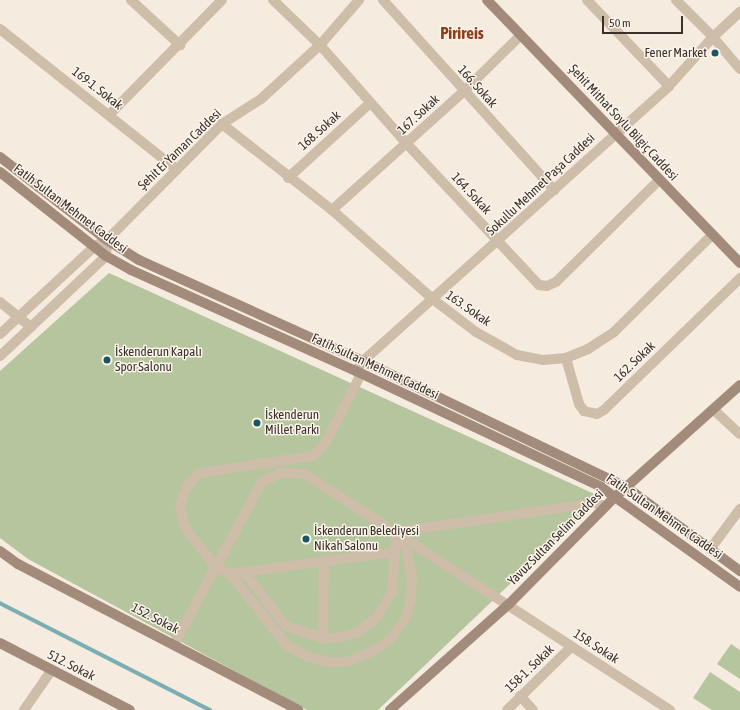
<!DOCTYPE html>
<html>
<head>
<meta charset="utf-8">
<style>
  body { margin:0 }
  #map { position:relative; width:740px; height:710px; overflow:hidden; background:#f5ecdf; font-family:"Asap Condensed",sans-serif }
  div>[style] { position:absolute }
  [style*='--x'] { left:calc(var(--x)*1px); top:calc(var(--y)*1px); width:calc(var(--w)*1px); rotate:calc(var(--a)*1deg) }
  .green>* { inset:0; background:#b5c59d }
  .stream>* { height:3.5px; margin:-1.75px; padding:0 1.75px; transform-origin:1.75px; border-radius:1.75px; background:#7baeb4 }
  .street>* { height:10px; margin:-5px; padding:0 5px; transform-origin:5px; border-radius:5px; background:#cebda9 }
  .secondary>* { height:10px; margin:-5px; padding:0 5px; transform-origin:5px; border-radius:5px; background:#a28b7a }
  .dots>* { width:11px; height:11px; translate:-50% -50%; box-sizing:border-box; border:2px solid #fbf5ec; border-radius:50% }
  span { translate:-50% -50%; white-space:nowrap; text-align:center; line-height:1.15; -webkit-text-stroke:3px #fbf5ec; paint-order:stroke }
  .poi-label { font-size:13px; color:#3b302a }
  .right { translate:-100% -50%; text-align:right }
  .left { translate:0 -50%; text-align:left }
  .street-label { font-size:13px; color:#3b302a }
  .district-label { font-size:17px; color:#903f1c; font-weight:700 }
  .scale { position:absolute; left:602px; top:16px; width:81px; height:18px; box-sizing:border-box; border:2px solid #3b302a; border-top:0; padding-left:5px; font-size:12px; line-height:14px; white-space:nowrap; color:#3b302a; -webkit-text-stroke:3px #fbf5ec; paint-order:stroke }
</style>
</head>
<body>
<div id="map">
  <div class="green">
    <i style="clip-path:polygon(109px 273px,601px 497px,378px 710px,307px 710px,28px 559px,0 538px,0 371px)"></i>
    <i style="clip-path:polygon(731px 644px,740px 650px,740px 679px,717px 664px)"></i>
    <i style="clip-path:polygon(710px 672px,740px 692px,740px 710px,712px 710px,693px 698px)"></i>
  </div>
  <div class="stream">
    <i style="--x:0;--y:603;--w:236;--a:27"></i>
  </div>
  <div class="street">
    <i style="--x:131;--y:0;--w:67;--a:42.6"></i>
    <i style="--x:273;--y:0;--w:65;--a:43.8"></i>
    <i style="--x:320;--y:45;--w:132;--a:48.7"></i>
    <i style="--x:407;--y:144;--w:193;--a:46.9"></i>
    <i style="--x:539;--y:285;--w:8;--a:7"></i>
    <i style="--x:547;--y:286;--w:10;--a:-24"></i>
    <i style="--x:556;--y:282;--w:145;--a:-44.7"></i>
    <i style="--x:383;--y:0;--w:256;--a:48"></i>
    <i style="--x:587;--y:0;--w:119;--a:46.4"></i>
    <i style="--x:676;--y:0;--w:52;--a:45"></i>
    <i style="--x:713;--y:37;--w:42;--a:49.8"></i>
    <i style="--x:0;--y:29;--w:226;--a:38.5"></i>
    <i style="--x:109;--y:115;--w:161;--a:-45.5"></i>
    <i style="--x:222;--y:124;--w:140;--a:38"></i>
    <i style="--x:332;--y:210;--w:136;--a:41.4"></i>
    <i style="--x:434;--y:300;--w:53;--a:37.3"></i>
    <i style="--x:476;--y:332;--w:47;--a:29.3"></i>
    <i style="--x:517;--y:355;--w:26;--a:11"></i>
    <i style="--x:543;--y:360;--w:23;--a:-5"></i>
    <i style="--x:566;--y:358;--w:24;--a:-22"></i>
    <i style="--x:588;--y:349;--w:31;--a:-33"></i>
    <i style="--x:614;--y:332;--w:138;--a:-44.7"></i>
    <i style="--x:288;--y:178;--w:111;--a:-42.4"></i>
    <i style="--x:332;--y:210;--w:176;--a:-42"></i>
    <i style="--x:463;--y:92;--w:81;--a:-44.5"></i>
    <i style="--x:0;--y:302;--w:40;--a:39"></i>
    <i style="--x:0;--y:334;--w:129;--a:-42.8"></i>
    <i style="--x:95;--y:246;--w:13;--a:-27"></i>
    <i style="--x:107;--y:240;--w:163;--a:-45.2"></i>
    <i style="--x:222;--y:124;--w:46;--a:-32.7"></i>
    <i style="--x:261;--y:99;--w:80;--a:-42.5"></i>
    <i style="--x:320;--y:45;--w:60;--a:-49.1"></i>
    <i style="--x:0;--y:356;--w:146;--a:-43.3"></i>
    <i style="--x:106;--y:256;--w:16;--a:-86"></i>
    <i style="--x:566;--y:358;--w:48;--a:74.2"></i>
    <i style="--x:579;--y:404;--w:9;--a:54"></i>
    <i style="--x:584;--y:411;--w:13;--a:13"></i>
    <i style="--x:597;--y:414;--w:8;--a:-30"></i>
    <i style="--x:604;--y:410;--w:190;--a:-44.1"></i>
    <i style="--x:356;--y:371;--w:12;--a:-55"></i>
    <i style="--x:363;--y:361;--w:411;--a:-41.9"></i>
    <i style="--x:669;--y:86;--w:66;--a:-48.1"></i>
    <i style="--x:713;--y:37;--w:37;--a:-43"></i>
    <i style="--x:361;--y:374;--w:76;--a:117.2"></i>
    <i style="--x:326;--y:442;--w:19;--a:133"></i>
    <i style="--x:313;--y:456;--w:115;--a:171.5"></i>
    <i style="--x:199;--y:473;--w:18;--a:133"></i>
    <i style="--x:187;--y:486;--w:20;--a:110"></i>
    <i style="--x:180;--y:505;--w:21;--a:79"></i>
    <i style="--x:184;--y:526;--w:53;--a:52.7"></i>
    <i style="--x:216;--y:568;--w:15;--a:23"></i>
    <i style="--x:230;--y:574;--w:166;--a:-7.6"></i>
    <i style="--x:395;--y:552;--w:20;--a:-87"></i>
    <i style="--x:396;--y:532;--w:200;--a:-8.3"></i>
    <i style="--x:594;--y:503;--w:12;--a:14"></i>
    <i style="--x:714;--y:410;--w:35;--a:43"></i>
    <i style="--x:711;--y:548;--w:49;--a:-53.4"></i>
    <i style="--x:244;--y:572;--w:68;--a:52.1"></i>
    <i style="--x:286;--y:626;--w:39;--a:19"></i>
    <i style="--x:323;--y:639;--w:19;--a:-6"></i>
    <i style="--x:342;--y:637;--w:17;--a:-17"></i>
    <i style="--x:358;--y:632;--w:24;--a:-38"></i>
    <i style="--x:377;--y:617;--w:29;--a:-59"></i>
    <i style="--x:392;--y:592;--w:40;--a:-85.7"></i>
    <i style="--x:230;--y:574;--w:92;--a:51.6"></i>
    <i style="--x:287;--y:646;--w:22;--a:27"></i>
    <i style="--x:307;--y:656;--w:22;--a:16"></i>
    <i style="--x:328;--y:662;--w:19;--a:0"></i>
    <i style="--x:347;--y:662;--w:30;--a:-23"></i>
    <i style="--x:375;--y:650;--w:18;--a:-34"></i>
    <i style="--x:390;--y:640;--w:28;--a:-55"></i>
    <i style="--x:406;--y:617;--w:19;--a:-74"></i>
    <i style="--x:411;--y:599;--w:23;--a:-88"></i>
    <i style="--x:412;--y:576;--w:40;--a:-102"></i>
    <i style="--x:323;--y:639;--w:78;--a:-89.3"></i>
    <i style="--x:174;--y:644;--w:184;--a:-61.5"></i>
    <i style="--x:262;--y:482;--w:20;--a:-27"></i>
    <i style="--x:280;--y:473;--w:25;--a:2"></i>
    <i style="--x:305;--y:474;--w:435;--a:32.9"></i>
    <i style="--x:520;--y:696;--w:19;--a:47"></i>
    <i style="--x:24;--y:710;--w:47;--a:-55.3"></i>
    <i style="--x:507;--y:710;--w:90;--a:-44.5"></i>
  </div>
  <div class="secondary">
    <i style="--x:487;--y:0;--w:365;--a:46.1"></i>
    <i style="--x:0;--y:157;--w:135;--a:37.8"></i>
    <i style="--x:107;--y:240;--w:38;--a:32"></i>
    <i style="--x:139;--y:260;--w:246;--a:24.3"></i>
    <i style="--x:363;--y:361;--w:292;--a:25.6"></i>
    <i style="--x:626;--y:487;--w:142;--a:36.4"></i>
    <i style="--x:0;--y:172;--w:135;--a:38.4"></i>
    <i style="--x:106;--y:256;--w:29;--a:29"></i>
    <i style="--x:131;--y:270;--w:247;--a:24.2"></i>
    <i style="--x:356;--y:371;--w:271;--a:25.3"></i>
    <i style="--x:601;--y:487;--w:171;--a:35.7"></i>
    <i style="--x:0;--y:551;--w:22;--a:36"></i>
    <i style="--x:18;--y:564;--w:316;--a:27.5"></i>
    <i style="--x:0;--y:643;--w:146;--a:27.3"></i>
    <i style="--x:390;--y:710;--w:159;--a:-41.7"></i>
    <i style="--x:509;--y:604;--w:149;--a:-45.3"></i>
    <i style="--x:614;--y:498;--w:169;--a:-41.9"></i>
  </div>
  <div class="dots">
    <i style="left:715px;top:53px;background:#1b5760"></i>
    <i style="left:107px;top:360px;background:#1b5760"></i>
    <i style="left:257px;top:423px;background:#1b5760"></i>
    <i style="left:306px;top:539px;background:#1b5760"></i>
  </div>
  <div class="poi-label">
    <span class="right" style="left:707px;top:53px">Fener Market</span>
    <span class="left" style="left:115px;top:360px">İskenderun Kapalı<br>Spor Salonu</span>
    <span class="left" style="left:265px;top:423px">İskenderun<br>Millet Parkı</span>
    <span class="left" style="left:314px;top:539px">İskenderun Belediyesi<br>Nikah Salonu</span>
  </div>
  <div class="street-label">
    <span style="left:477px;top:87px;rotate:48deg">166. Sokak</span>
    <span style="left:97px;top:89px;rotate:38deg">169-1. Sokak</span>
    <span style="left:419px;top:115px;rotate:-43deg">167. Sokak</span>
    <span style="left:623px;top:123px;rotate:47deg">Şehit Mithat Soylu Bilgiç Caddesi</span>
    <span style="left:320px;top:131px;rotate:-42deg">168. Sokak</span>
    <span style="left:180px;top:150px;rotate:-44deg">Şehit Er Yaman Caddesi</span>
    <span style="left:541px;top:185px;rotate:-43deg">Sokullu Mehmet Paşa Caddesi</span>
    <span style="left:471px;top:194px;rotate:47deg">164. Sokak</span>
    <span style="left:70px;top:209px;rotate:37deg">Fatih Sultan Mehmet Caddesi</span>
    <span style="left:468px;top:309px;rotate:35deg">163. Sokak</span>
    <span style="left:635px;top:362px;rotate:-44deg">162. Sokak</span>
    <span style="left:375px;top:367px;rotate:25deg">Fatih Sultan Mehmet Caddesi</span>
    <span style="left:664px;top:517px;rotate:35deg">Fatih Sultan Mehmet Caddesi</span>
    <span style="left:556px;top:538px;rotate:-45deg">Yavuz Sultan Selim Caddesi</span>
    <span style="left:155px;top:619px;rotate:27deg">152. Sokak</span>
    <span style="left:596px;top:647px;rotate:33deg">158. Sokak</span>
    <span style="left:71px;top:666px;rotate:27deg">512. Sokak</span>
    <span style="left:530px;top:669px;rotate:-44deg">158-1 . Sokak</span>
  </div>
  <div class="district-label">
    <span style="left:462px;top:34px">Pirireis</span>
  </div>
  <div class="scale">50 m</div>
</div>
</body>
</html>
